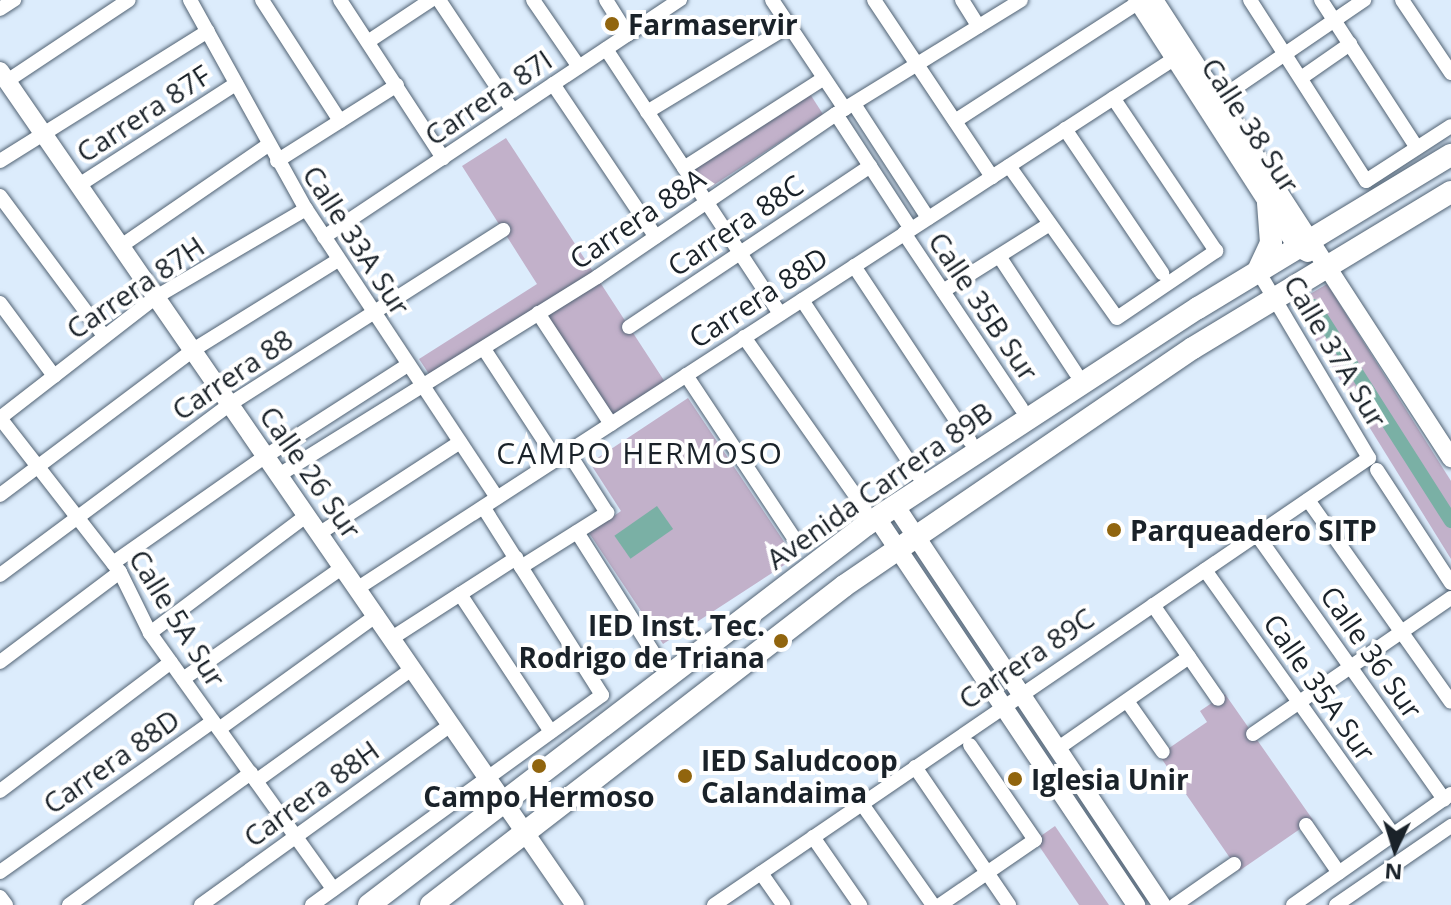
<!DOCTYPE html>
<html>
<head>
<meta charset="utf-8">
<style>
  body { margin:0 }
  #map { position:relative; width:1451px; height:905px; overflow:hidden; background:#dcecfc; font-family:"Open Sans",sans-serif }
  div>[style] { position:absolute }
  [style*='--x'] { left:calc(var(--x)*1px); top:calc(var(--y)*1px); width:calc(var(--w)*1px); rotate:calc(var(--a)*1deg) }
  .green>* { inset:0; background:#c2b1ca; transform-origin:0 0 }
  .water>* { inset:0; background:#7ab0a5; transform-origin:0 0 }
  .canal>* { height:14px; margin:-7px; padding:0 7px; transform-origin:7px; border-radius:7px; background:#7ab0a5 }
  .roads { filter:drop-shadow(0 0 2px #516273) drop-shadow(0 0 2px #516273) }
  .minor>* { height:14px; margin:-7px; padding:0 7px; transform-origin:7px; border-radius:7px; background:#fff }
  .tertiary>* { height:18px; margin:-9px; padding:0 9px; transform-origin:9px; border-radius:9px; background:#fff }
  .secondary>* { height:22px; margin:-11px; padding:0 11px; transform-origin:11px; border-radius:11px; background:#fff }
  .dots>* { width:22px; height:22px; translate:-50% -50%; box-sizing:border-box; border:4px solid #fff; border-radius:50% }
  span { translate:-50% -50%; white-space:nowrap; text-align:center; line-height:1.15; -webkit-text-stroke:8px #fff; paint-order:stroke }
  .poi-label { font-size:28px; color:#1a2229; font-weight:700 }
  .left { translate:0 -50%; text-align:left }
  .right { translate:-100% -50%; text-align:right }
  .street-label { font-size:28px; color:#1a2229 }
  .neighbourhood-label { font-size:30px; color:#1a2229; letter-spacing:2px }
  .north { position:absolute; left:1355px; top:809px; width:80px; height:80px; -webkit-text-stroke:6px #fff; paint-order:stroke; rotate:184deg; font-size:22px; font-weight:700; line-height:32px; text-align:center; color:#1a2229 }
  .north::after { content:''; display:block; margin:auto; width:28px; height:36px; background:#1a2229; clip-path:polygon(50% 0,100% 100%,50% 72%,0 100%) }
</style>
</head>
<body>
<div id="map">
  <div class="green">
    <i style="left:810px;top:94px;width:24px;height:138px;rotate:57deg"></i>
    <i style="clip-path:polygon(506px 138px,665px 382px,610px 416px,542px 314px,433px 380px,419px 359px,537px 284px,462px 166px)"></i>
    <i style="clip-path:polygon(1327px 284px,1451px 481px,1451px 559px,1293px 304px)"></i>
    <i style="clip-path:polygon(688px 398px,795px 558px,663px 644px,589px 533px,621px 511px,590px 463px)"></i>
    <i style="clip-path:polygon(1225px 694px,1313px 820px,1239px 871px,1159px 755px,1207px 722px,1200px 711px)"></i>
    <i style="clip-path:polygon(1055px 826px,1109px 905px,1079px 905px,1035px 840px)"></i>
  </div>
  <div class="water">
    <i style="left:657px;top:506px;width:28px;height:52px;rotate:55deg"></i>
  </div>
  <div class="canal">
    <i style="--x:1314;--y:306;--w:255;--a:57.5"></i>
  </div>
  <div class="roads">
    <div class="minor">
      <i style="--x:190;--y:0;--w:239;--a:61"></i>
      <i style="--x:306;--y:209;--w:346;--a:56.5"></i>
      <i style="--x:262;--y:0;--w:144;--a:57.2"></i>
      <i style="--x:340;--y:0;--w:189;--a:56.9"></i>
      <i style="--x:439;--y:0;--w:133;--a:56.3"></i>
      <i style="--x:533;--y:0;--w:81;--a:55.5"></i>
      <i style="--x:606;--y:0;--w:41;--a:57.8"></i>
      <i style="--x:772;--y:0;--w:131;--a:56.2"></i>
      <i style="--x:874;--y:0;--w:213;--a:56.3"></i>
      <i style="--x:962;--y:0;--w:31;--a:58"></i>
      <i style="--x:1250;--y:0;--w:215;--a:57.3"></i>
      <i style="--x:1366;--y:181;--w:101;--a:-32.9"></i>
      <i style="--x:1321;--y:0;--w:176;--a:57"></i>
      <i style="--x:1402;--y:0;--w:88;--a:56.1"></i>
      <i style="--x:0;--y:9;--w:17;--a:-33"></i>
      <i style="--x:369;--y:41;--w:74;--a:-33.5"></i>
      <i style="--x:606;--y:49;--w:317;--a:56.7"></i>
      <i style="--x:1301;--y:78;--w:60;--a:-34.8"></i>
      <i style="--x:7;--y:81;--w:146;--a:-33.6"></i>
      <i style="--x:553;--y:84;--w:184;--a:56.1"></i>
      <i style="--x:1219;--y:99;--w:176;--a:-34.3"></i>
      <i style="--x:854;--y:104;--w:136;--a:57"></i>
      <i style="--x:647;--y:112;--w:166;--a:-31.2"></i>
      <i style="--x:836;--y:114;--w:137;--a:56.9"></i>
      <i style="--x:955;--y:121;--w:219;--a:-32.9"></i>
      <i style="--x:1065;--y:129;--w:174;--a:56"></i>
      <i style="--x:0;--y:161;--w:245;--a:-32"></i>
      <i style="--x:277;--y:161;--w:142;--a:-32.3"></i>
      <i style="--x:1009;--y:166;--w:186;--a:54.6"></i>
      <i style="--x:1117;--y:318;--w:120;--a:-34.1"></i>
      <i style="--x:1216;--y:251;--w:184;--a:-123.9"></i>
      <i style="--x:684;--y:168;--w:166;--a:-32.7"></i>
      <i style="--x:79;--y:185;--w:187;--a:-32.8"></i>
      <i style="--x:0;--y:196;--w:174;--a:53.4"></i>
      <i style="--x:904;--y:233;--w:211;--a:56.2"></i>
      <i style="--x:324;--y:237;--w:428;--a:-33.7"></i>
      <i style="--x:121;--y:246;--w:178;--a:-34.5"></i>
      <i style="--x:999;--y:256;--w:140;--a:56.7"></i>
      <i style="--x:854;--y:266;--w:210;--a:56.5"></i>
      <i style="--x:943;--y:291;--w:126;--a:-32.1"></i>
      <i style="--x:802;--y:300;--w:210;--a:56.5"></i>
      <i style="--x:0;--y:303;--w:91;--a:53.5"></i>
      <i style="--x:538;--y:313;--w:133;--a:56.7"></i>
      <i style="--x:629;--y:327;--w:290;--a:-33.7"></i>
      <i style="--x:744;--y:337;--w:210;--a:54.9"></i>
      <i style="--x:484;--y:349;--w:131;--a:56.8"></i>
      <i style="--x:686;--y:375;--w:199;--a:56.5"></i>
      <i style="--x:0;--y:418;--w:195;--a:52.1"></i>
      <i style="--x:120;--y:572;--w:68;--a:63.8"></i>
      <i style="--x:150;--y:633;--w:315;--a:54.4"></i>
      <i style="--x:0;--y:418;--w:197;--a:-37.8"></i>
      <i style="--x:156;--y:297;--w:174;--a:-30.4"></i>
      <i style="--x:1377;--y:470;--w:135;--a:56.8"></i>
      <i style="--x:279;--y:475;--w:375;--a:-31.9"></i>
      <i style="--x:597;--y:277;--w:289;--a:-34.3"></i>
      <i style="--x:836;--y:114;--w:217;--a:-31.6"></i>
      <i style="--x:0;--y:495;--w:241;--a:-36.9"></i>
      <i style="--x:193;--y:350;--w:171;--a:-31.8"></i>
      <i style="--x:1308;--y:500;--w:247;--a:54.7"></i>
      <i style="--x:577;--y:532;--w:157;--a:57.7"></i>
      <i style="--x:320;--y:533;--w:167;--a:-33"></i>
      <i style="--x:1257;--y:535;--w:324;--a:54.7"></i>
      <i style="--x:113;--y:563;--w:187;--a:-35"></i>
      <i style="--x:266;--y:456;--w:169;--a:-32.7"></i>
      <i style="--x:521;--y:567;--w:102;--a:-32.1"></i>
      <i style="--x:607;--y:513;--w:72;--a:-122.6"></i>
      <i style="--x:1205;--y:570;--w:325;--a:54.6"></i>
      <i style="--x:0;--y:575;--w:287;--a:-36.6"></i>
      <i style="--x:230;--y:404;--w:324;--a:-32.5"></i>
      <i style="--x:358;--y:588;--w:983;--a:-32.96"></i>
      <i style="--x:460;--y:594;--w:165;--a:56.6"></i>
      <i style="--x:1153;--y:605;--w:114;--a:55.3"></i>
      <i style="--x:150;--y:633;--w:196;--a:-36.9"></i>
      <i style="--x:392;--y:638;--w:148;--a:-32.8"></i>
      <i style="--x:0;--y:662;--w:150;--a:-36.9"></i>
      <i style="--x:183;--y:679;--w:195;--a:-35"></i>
      <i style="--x:1127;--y:701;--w:62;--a:54.8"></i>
      <i style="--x:219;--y:729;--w:195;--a:-35.8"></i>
      <i style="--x:1253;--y:734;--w:240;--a:-34.5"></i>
      <i style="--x:1057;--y:749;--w:161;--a:-34.9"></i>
      <i style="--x:915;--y:767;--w:167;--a:55.7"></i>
      <i style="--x:256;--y:781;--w:193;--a:-35.7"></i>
      <i style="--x:0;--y:791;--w:214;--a:-37"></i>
      <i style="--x:862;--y:804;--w:123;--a:54.9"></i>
      <i style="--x:1306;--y:825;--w:58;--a:55.5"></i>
      <i style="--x:813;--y:837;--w:83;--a:55.3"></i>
      <i style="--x:0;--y:872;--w:261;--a:-35.3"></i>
      <i style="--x:761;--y:873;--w:39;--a:55"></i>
      <i style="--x:0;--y:897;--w:10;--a:53"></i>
      <i style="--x:69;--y:905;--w:225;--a:-36"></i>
      <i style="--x:201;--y:905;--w:309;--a:-35.8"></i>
      <i style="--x:312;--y:905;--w:358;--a:-35.9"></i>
      <i style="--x:602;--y:695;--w:222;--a:-122.3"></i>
      <i style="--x:714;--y:905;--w:793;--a:-34.31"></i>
      <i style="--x:1369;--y:458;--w:217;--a:-120.7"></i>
      <i style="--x:940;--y:905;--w:115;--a:-34.4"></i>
      <i style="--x:1035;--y:840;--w:115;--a:-124.4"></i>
      <i style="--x:1175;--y:905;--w:72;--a:-34.8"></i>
      <i style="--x:1293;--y:905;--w:193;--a:-35.1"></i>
      <i style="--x:1336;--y:905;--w:140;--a:-34.5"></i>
    </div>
    <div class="tertiary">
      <i style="--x:1137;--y:0;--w:242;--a:57.2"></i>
      <i style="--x:1268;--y:203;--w:54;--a:56.3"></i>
      <i style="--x:1298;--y:248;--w:11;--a:27"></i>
      <i style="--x:1154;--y:0;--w:546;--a:57.04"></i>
      <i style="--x:0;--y:71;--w:1013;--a:55.42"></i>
      <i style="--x:895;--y:505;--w:481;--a:56.3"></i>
      <i style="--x:877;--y:518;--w:466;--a:56.2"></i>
    </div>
    <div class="secondary">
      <i style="--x:1258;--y:271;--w:31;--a:-65"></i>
      <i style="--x:1271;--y:243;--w:40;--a:-94.3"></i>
      <i style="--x:369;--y:905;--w:626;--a:-37.4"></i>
      <i style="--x:866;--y:525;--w:397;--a:-33.2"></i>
      <i style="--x:1198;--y:308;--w:296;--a:-31.2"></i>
      <i style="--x:431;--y:905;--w:522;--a:-37.68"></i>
      <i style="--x:844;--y:586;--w:422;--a:-34.3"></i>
      <i style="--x:1193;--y:348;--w:301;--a:-31.2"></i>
    </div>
  </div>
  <div class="dots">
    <i style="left:612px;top:24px;background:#91650e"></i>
    <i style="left:1114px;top:530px;background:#91650e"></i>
    <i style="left:781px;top:641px;background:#91650e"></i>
    <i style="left:539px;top:766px;background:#91650e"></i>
    <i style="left:685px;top:776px;background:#91650e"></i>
    <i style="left:1015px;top:779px;background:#91650e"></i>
  </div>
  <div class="poi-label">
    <span class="left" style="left:628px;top:24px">Farmaservir</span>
    <span class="left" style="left:1130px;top:530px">Parqueadero SITP</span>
    <span class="right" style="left:765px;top:641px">IED Inst. Tec.<br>Rodrigo de Triana</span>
    <span class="left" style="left:701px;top:776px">IED Saludcoop<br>Calandaima</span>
    <span class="left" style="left:1031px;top:779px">Iglesia Unir</span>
    <span style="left:539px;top:796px">Campo Hermoso</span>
  </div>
  <div class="street-label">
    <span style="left:488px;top:97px;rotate:-34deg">Carrera 87I</span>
    <span style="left:143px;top:113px;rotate:-33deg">Carrera 87F</span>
    <span style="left:1251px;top:125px;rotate:57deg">Calle 38 Sur</span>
    <span style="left:637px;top:218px;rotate:-34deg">Carrera 88A</span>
    <span style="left:735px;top:225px;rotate:-34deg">Carrera 88C</span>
    <span style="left:357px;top:240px;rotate:57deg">Calle 33A Sur</span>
    <span style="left:135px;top:287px;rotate:-34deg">Carrera 87H</span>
    <span style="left:758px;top:297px;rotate:-33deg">Carrera 88D</span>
    <span style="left:984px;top:306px;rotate:56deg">Calle 35B Sur</span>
    <span style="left:1336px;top:351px;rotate:59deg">Calle 37A Sur</span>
    <span style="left:232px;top:374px;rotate:-34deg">Carrera 88</span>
    <span style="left:311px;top:472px;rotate:55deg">Calle 26 Sur</span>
    <span style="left:879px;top:485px;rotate:-35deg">Avenida Carrera 89B</span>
    <span style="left:178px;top:618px;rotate:58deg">Calle 5A Sur</span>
    <span style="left:1372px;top:652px;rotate:55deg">Calle 36 Sur</span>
    <span style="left:1026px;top:658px;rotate:-34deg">Carrera 89C</span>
    <span style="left:1320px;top:687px;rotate:55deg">Calle 35A Sur</span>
    <span style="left:111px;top:761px;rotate:-35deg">Carrera 88D</span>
    <span style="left:311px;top:793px;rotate:-36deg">Carrera 88H</span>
  </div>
  <div class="neighbourhood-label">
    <span style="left:640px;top:453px">CAMPO HERMOSO</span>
  </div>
  <div class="north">N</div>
</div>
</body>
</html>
